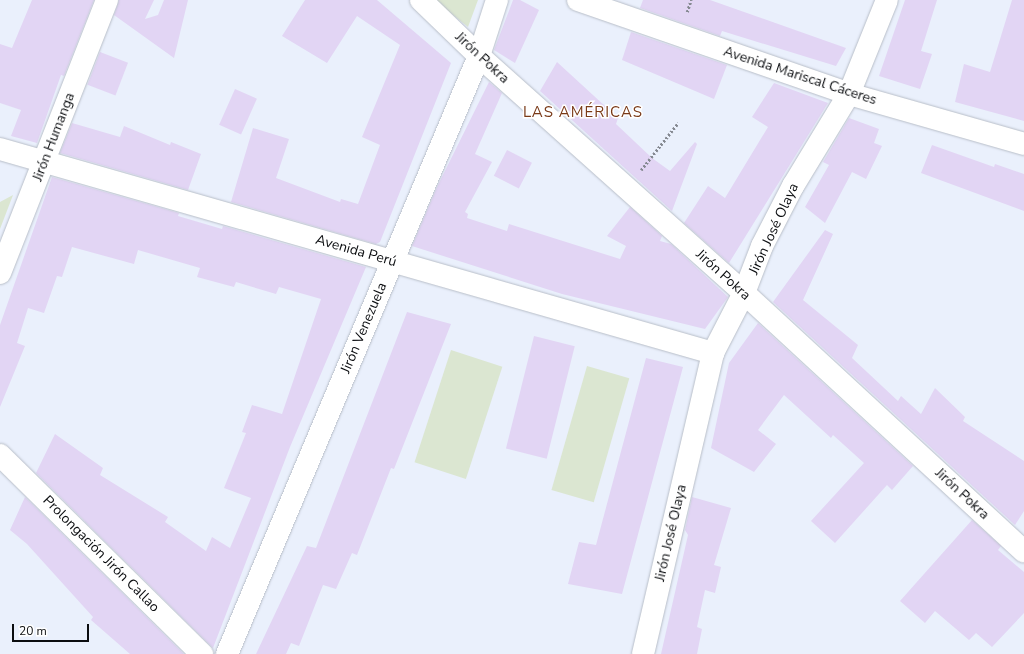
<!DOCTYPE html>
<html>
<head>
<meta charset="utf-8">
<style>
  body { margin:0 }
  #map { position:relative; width:1024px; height:654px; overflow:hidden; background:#eaf0fc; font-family:"Nunito Sans",sans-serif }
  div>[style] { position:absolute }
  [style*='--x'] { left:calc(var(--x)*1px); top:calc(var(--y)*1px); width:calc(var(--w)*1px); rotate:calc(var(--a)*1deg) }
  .green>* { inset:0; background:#dbe6d1; transform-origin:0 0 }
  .building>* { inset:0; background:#e2d5f4; transform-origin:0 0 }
  .path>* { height:2.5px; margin-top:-1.25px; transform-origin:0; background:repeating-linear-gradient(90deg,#858991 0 2px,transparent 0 4px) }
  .roads { filter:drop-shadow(0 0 1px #b8bec8) drop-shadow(0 0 1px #b8bec8) }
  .street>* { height:22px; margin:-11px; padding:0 11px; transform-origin:11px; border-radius:11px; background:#fff }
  span { translate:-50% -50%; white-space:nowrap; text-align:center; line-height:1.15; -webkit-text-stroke:3px #fff; paint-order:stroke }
  .street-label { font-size:14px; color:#0b0d10 }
  .neighbourhood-label { font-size:15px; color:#793917; letter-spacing:1px }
  .scale { position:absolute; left:12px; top:624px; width:77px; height:18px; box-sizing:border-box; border:2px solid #0b0d10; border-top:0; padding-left:5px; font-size:12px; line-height:14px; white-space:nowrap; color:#0b0d10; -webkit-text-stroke:3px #fff; paint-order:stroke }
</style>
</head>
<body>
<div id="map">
  <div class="green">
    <i style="clip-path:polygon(434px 0,478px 0,468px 27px)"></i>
    <i style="clip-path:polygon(13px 195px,0 229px,0 230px,0 202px)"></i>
    <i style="left:451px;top:350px;width:54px;height:118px;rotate:18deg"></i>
    <i style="left:587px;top:366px;width:44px;height:129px;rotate:16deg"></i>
  </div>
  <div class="building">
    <i style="clip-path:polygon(32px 0,94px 0,64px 76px,61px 75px,37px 143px,11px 136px,21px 110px,0 103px,0 44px,12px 48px)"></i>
    <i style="clip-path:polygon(119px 0,154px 0,145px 19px,158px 15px,164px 0,188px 0,174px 58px,114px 15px)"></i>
    <i style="clip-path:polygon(305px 0,377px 0,451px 63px,380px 242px,376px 244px,231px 202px,253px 128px,289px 139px,276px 178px,340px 202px,341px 199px,358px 204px,380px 145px,362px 137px,400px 45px,357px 16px,327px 63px,282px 36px)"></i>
    <i style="clip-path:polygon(513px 0,520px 0,539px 10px,515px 63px,494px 50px)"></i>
    <i style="clip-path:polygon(643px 0,710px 0,846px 48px,836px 66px,722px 31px,720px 36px,640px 8px)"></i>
    <i style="clip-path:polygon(905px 0,937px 0,921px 51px,932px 54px,920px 89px,879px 76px)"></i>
    <i style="clip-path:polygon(1012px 0,1024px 0,1024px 121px,955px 102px,964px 64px,990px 72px)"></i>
    <i style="clip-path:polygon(631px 32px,727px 65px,714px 99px,622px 60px)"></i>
    <i style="left:100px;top:52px;width:30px;height:35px;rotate:21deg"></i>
    <i style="clip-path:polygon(557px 62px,618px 118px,616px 124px,652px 158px,670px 171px,695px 142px,697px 144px,672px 211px,540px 91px)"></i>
    <i style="clip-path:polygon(489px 82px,502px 93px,475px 154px,492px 162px,465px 212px,468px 214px,467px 218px,507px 231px,509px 224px,620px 259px,626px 246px,607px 236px,630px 207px,662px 236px,660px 241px,671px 244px,728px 297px,705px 329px,562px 294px,412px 246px,437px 187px)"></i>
    <i style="clip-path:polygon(774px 83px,828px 103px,729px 263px,684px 223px,708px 186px,725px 198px,768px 127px,752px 117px)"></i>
    <i style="left:235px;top:89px;width:24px;height:39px;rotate:24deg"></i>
    <i style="clip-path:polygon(849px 118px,879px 129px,874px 143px,882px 146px,866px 179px,852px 172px,825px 223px,805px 207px,829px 165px,823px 162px)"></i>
    <i style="clip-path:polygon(72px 123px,120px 137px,124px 126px,170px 145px,171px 142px,201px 154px,188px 190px,60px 153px)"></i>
    <i style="clip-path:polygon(932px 145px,994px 167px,995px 164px,1024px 174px,1024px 211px,921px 173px)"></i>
    <i style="left:507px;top:150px;width:28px;height:29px;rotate:27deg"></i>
    <i style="clip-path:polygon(52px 177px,179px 213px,178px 216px,222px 229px,223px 226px,366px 267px,290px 447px,213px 648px,36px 473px,55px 434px,103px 468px,100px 475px,168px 517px,165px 522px,206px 551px,212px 537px,230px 548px,251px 498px,224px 488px,246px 433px,242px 432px,252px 405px,282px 414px,321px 299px,279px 287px,276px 294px,236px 282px,234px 287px,197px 277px,200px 268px,138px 250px,134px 264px,72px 247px,62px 277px,57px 276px,44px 313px,28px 308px,17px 343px,25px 346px,0 407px,0 325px)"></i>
    <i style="clip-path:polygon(825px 230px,833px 234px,803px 300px,858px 345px,852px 358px,898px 401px,901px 396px,921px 414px,935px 388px,965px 417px,963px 421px,1024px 461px,1024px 511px,1015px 525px,773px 302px)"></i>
    <i style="clip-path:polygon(407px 312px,451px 324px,394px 469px,391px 468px,357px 555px,352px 553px,336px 589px,323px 585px,299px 646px,291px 643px,286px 654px,256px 654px,307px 546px,316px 548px)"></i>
    <i style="clip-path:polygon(758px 323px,913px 466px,892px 490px,887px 485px,835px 543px,811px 521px,864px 463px,833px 435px,831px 438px,784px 395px,758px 430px,776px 444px,754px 472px,711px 448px,729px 363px)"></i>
    <i style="left:534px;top:336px;width:42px;height:116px;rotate:14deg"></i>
    <i style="clip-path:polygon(646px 358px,683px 367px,622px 594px,568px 584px,579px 542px,596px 545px)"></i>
    <i style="clip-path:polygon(25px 497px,184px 654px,130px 654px,91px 620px,93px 617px,27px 544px,10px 530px)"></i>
    <i style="clip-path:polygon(692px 497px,731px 508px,714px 565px,721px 567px,715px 593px,705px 590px,697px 627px,702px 629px,697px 654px,661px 654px,688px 535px,685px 530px)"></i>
    <i style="clip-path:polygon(972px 520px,1001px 546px,998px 550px,1024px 572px,1024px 613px,992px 647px,976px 633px,969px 640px,935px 611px,925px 623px,900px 601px)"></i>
  </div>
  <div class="path">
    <i style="--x:687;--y:12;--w:13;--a:-72"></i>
    <i style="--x:641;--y:170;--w:60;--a:-51.8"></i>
  </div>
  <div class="roads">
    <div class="street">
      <i style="--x:421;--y:0;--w:81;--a:44"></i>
      <i style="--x:479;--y:56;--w:356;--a:41.8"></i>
      <i style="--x:744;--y:293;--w:381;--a:42.7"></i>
      <i style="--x:578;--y:0;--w:287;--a:19.1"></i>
      <i style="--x:849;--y:94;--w:182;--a:15.9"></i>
      <i style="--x:0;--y:149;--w:742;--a:15.97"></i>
      <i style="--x:0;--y:273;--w:293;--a:-68.6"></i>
      <i style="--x:0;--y:455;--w:284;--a:44.6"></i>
      <i style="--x:227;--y:654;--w:649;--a:-67.15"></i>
      <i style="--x:479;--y:56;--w:59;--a:-72.2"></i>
      <i style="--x:643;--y:654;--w:309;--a:-76.9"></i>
      <i style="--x:713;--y:353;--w:68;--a:-62.7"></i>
      <i style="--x:744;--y:293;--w:50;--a:-69"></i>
      <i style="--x:762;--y:246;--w:68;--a:-62.7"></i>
      <i style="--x:793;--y:186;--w:108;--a:-58.7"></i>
      <i style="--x:849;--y:94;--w:101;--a:-68"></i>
    </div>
  </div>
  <div class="street-label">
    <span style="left:482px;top:58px;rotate:43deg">Jirón Pokra</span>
    <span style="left:800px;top:76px;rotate:18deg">Avenida Mariscal Cáceres</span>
    <span style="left:54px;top:137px;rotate:-69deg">Jirón Humanga</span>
    <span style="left:774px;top:229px;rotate:-65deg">Jirón José Olaya</span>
    <span style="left:356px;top:251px;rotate:16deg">Avenida Perú</span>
    <span style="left:723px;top:275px;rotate:42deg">Jirón Pokra</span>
    <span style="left:364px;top:328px;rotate:-67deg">Jirón Venezuela</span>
    <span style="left:962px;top:494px;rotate:43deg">Jirón Pokra</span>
    <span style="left:671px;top:533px;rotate:-77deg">Jirón José Olaya</span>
    <span style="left:101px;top:554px;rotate:45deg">Prolongación Jirón Callao</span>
  </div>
  <div class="neighbourhood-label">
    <span style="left:583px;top:113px">LAS AMÉRICAS</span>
  </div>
  <div class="scale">20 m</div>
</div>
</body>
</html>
